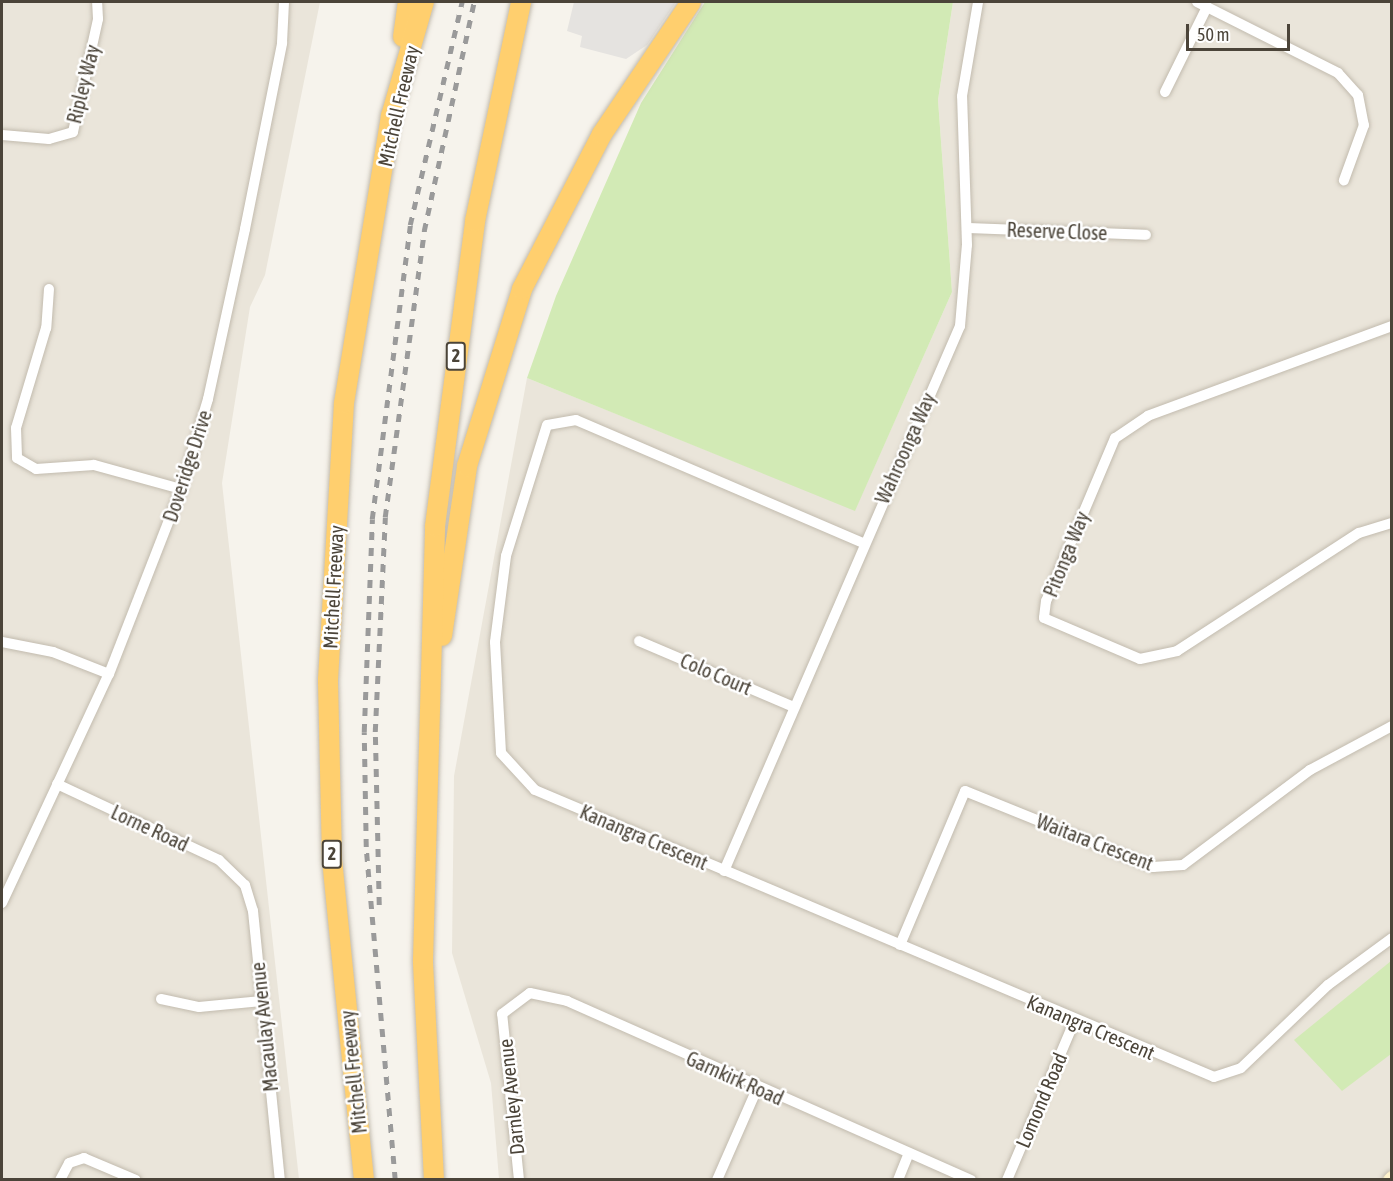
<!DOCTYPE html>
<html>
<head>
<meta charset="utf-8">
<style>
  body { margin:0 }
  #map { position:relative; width:1393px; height:1181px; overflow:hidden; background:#f6f3ec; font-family:"Asap Condensed",sans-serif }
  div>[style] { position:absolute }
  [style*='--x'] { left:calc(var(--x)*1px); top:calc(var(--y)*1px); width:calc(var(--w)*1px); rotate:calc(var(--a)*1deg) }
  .residential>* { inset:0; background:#eae5da }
  .green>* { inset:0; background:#d2eab5 }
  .parking>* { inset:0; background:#e5e3e0 }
  .roads { filter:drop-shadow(0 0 2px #c2bbae) drop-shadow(0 0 2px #c2bbae) }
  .street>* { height:10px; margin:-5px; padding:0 5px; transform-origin:5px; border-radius:5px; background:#fff }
  .secondary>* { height:15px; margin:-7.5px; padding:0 7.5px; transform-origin:7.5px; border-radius:7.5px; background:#fff3cd }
  .highway>* { height:20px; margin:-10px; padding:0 10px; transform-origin:10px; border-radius:10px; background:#ffcf6e }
  .rail>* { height:4.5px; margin-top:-2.25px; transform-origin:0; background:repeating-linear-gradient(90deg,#9a9a9a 0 8px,transparent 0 16px) }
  span { translate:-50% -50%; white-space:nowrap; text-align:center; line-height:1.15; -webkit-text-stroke:5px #fff; paint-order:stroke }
  .shield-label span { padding:2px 4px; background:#fff; border:2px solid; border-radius:4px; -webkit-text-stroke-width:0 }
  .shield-label { font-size:18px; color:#4b4439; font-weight:700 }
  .street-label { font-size:20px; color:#4b4439 }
  .frame { position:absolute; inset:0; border:3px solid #4b4439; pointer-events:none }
  .scale { position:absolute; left:1186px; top:24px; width:104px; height:27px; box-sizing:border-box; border:3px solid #4b4439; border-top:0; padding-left:8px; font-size:18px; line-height:21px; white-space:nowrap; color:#4b4439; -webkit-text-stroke:4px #fff; paint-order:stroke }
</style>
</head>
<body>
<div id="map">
  <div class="residential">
    <i style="clip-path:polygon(2px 2px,320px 2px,265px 275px,250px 307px,222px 483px,299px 1179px,2px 1180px)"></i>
    <i style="clip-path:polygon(953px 2px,1391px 2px,1391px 1179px,499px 1179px,491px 1083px,452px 953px,454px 776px,527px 378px,855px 510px,952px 292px,938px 100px)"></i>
  </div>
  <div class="green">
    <i style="clip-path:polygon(705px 2px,953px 2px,938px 100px,952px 292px,855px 511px,527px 378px,556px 296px,641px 103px)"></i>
    <i style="clip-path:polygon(1391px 961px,1391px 1054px,1342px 1091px,1294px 1040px)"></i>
  </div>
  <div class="parking">
    <i style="clip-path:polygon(574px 2px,676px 2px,647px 45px,626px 59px,580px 47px,582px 36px,567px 31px)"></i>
  </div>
  <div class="roads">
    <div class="street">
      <i style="--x:1197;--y:2;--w:158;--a:26.7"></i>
      <i style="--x:1338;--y:73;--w:30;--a:48"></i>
      <i style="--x:1358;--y:95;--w:31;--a:79"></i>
      <i style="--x:1364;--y:125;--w:59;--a:110"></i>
      <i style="--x:1165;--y:92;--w:95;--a:-63.7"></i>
      <i style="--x:2;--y:135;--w:47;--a:4.9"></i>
      <i style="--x:49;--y:139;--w:25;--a:-16"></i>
      <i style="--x:73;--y:132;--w:116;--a:-77.5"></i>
      <i style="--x:98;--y:19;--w:17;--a:-93"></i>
      <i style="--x:967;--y:228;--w:179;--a:2.2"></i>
      <i style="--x:49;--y:289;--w:39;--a:94"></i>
      <i style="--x:46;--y:328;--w:104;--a:106.7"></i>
      <i style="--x:16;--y:428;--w:30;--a:88"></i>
      <i style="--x:17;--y:458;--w:22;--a:30"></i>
      <i style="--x:36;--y:469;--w:58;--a:-3.9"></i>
      <i style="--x:94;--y:465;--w:90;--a:15.4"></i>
      <i style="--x:1392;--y:326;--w:260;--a:159.8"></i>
      <i style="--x:1148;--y:416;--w:40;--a:146"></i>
      <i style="--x:1115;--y:438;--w:177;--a:112.9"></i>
      <i style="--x:1046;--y:601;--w:17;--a:97"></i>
      <i style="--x:1044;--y:618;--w:104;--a:23.1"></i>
      <i style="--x:1140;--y:659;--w:38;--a:-12"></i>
      <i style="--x:1177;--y:651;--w:217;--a:-33"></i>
      <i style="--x:1359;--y:533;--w:34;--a:-17"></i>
      <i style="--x:863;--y:543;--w:312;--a:-156.8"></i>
      <i style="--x:576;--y:420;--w:29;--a:170"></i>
      <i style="--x:547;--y:425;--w:137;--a:107.4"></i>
      <i style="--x:506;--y:556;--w:87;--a:97.3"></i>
      <i style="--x:495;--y:642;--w:111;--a:86.9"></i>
      <i style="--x:501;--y:753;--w:50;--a:47.4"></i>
      <i style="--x:535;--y:790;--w:737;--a:22.91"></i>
      <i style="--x:1214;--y:1077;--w:28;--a:-18"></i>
      <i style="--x:1241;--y:1068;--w:120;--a:-43.7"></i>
      <i style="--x:1328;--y:985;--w:79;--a:-36.3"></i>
      <i style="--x:639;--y:641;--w:168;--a:23.1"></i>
      <i style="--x:2;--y:642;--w:52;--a:11.1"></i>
      <i style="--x:53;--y:652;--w:60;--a:21.4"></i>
      <i style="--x:57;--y:784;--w:179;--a:25.1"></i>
      <i style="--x:219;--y:860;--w:36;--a:44"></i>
      <i style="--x:245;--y:885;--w:27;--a:73"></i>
      <i style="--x:253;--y:911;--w:270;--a:84.3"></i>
      <i style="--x:724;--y:871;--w:594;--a:-66.59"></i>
      <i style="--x:960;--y:326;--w:81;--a:-85.1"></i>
      <i style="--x:967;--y:245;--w:149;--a:-91.9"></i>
      <i style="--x:962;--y:96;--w:95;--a:-80.3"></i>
      <i style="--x:2;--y:903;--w:253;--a:-65"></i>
      <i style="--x:109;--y:674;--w:199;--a:-68.7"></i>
      <i style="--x:181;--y:489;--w:94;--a:-73.3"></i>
      <i style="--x:208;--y:399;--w:174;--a:-77.7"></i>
      <i style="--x:245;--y:229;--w:190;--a:-78.7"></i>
      <i style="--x:282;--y:43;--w:41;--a:-87.2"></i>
      <i style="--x:900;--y:945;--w:167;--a:-67.1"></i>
      <i style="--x:965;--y:791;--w:203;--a:22"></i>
      <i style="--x:1153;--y:867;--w:30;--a:-4"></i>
      <i style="--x:1183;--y:865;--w:159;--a:-36.8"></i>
      <i style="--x:1310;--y:770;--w:93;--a:-28.2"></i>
      <i style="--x:161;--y:999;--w:39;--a:12"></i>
      <i style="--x:199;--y:1007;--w:63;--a:-5.4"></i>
      <i style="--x:60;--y:1180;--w:19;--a:-62"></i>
      <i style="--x:69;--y:1163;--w:16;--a:-18"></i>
      <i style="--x:84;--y:1158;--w:56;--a:22.9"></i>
      <i style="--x:519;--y:1180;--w:167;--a:-95.8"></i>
      <i style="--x:502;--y:1014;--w:35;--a:-37"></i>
      <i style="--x:530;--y:993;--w:38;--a:12"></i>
      <i style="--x:567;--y:1001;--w:442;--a:23.9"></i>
      <i style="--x:717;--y:1180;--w:99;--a:-66.3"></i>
      <i style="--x:898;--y:1180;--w:29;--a:-68"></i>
      <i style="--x:1007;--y:1180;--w:174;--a:-67"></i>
    </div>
    <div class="secondary">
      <i style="--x:1390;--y:1180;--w:3;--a:-45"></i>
    </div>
    <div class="highway">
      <i style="--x:403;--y:37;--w:35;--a:-82"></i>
      <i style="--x:442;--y:636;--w:172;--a:-81.6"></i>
      <i style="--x:467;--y:466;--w:185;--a:-72.7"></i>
      <i style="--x:522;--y:289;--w:174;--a:-62.7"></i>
      <i style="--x:602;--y:134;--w:159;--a:-56"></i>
      <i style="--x:364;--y:1180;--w:324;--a:-95.7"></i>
      <i style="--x:332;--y:858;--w:178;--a:-91.3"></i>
      <i style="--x:328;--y:680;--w:277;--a:-86.7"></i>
      <i style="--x:344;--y:403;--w:291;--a:-80.7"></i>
      <i style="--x:391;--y:116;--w:119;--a:-73.9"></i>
      <i style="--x:434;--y:1180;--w:220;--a:-92.9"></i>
      <i style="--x:423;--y:960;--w:434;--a:-88.4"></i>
      <i style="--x:435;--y:526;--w:308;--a:-82.5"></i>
      <i style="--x:475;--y:221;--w:224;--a:-78.1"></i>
    </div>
  </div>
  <div class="rail">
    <i style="--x:379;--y:905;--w:173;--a:-91.3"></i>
    <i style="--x:375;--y:732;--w:215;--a:-87.3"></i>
    <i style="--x:385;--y:517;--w:289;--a:-82.2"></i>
    <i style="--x:424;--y:231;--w:234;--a:-77.7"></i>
    <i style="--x:395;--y:1180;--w:334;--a:-95"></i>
    <i style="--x:366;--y:847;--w:115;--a:-91"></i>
    <i style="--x:364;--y:732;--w:213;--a:-87.8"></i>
    <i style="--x:372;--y:519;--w:296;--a:-82.6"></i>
    <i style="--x:410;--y:225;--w:229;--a:-76.9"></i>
  </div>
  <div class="shield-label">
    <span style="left:456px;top:356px">2</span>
    <span style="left:332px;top:854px">2</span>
  </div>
  <div class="street-label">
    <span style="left:83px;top:84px;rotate:-76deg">Ripley Way</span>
    <span style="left:398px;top:106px;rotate:-77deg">Mitchell Freeway</span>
    <span style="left:1057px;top:231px;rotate:2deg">Reserve Close</span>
    <span style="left:905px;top:448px;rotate:-66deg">Wahroonga Way</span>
    <span style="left:187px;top:466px;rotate:-72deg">Doveridge Drive</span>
    <span style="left:1066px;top:554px;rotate:-68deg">Pitonga Way</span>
    <span style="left:333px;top:587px;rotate:-87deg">Mitchell Freeway</span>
    <span style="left:716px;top:674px;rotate:23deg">Colo Court</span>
    <span style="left:150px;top:828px;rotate:25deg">Lorne Road</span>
    <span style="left:644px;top:837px;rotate:23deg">Kanangra Crescent</span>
    <span style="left:1095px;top:842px;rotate:21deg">Waitara Crescent</span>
    <span style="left:264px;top:1027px;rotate:-96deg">Macaulay Avenue</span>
    <span style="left:1091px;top:1027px;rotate:23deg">Kanangra Crescent</span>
    <span style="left:353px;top:1072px;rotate:-96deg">Mitchell Freeway</span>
    <span style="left:735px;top:1078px;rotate:24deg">Garnkirk Road</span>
    <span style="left:511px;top:1097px;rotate:-96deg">Darnley Avenue</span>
    <span style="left:1041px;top:1100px;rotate:-67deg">Lomond Road</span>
  </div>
  <div class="frame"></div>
  <div class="scale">50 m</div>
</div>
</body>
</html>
